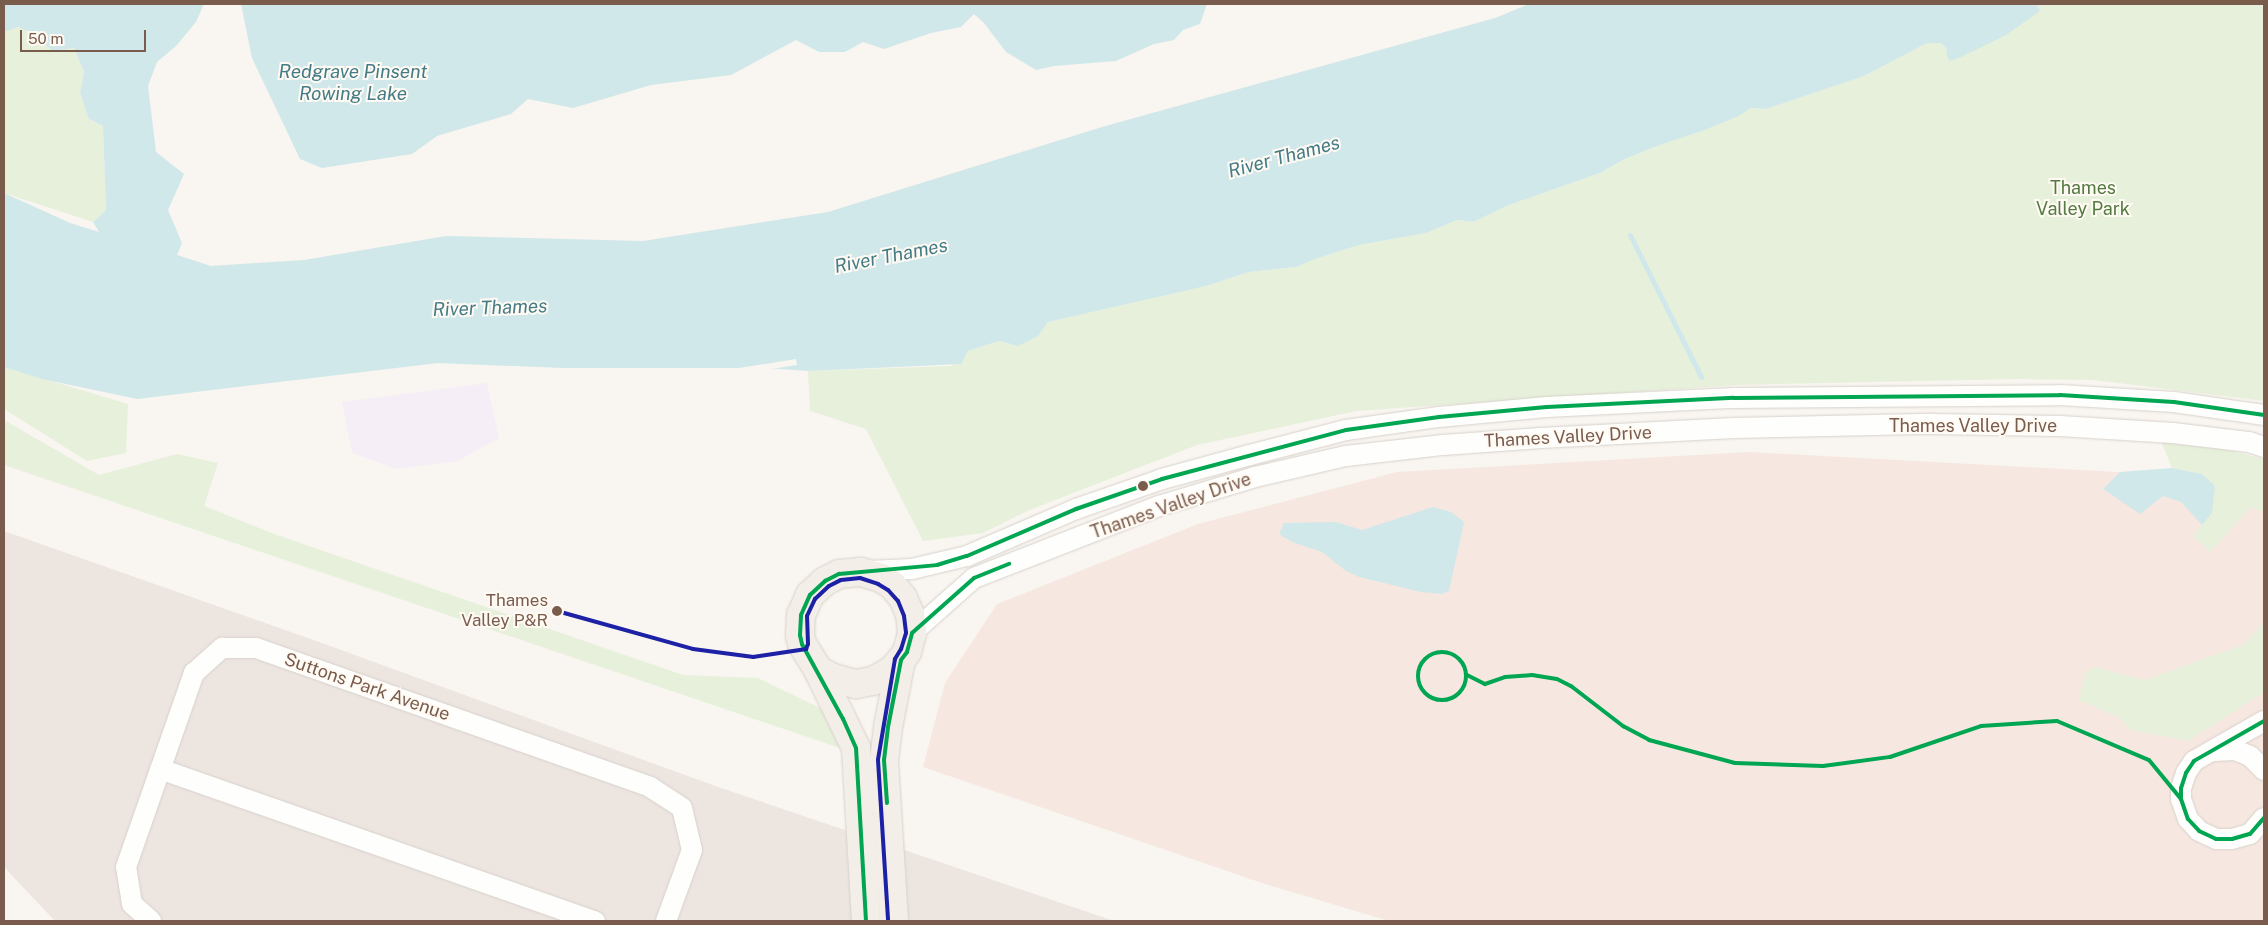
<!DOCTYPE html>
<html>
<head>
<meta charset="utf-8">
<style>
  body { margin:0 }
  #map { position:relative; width:2268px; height:925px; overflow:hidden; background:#f9f5f0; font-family:"Public Sans",sans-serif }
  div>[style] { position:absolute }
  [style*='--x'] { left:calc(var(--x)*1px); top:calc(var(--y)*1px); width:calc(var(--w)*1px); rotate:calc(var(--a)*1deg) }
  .commercial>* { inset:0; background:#f6e8e1 }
  .industrial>* { inset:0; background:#ede5e0 }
  .education>* { inset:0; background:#f6eef6 }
  .green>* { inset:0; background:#e7f0db }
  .water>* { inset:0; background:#d0e8ea }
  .pier>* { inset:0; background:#f9f5f0; transform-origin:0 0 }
  .stream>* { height:5px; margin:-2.5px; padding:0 2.5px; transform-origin:2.5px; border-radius:2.5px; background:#d0e8ea }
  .roads { filter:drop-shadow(0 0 1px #d7d1cb) drop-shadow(0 0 1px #d7d1cb) }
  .minor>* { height:20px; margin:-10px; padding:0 10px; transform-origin:10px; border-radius:10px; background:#fefefd }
  .primary>* { height:28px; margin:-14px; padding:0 14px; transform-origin:14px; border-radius:14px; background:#f3eee8 }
  .bus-1>* { height:4px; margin:-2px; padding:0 2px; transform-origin:2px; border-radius:2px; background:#00a651 }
  .bus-1>.ring { margin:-2px; padding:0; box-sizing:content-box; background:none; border:4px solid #00a651; border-radius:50% }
  .bus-2>* { height:4px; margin:-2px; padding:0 2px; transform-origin:2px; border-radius:2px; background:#1c21a6 }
  .dots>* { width:14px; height:14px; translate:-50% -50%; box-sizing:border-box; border:2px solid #fffaf3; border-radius:50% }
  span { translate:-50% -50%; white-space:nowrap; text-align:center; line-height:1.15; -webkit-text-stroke:4px #fffaf3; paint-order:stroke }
  .bus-label { font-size:17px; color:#7a5c4d }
  .right { translate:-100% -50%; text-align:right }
  .park-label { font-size:18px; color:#537a41 }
  .street-label { font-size:18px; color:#7a5c4d }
  .water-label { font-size:19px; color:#437c86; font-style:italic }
  .frame { position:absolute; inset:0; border:5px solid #7a5c4d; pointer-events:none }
  .scale { position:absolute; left:20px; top:30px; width:126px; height:22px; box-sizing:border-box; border:2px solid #7a5c4d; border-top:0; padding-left:6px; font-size:15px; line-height:18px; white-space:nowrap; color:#7a5c4d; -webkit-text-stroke:4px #fffaf3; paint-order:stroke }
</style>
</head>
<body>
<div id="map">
  <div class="commercial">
    <i style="clip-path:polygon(1750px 452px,2264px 480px,2264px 921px,1389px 921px,1262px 883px,923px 767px,945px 683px,997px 604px,1198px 524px,1397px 472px)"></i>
  </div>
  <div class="industrial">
    <i style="clip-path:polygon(4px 531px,319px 642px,718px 787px,1114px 921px,55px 921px,4px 867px)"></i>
  </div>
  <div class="education">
    <i style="clip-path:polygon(487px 383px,499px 438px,458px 461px,396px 469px,352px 453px,342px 402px)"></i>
  </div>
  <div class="green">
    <i style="clip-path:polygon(2037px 4px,2264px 4px,2264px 401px,2094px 380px,2019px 379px,1736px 385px,1356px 411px,1197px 445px,1027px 511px,983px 533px,923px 541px,866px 429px,810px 411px,808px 371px,952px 366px,968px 351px,999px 341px,1009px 344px,1038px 336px,1047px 322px,1206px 286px,1249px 272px,1296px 267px,1315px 259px,1359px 245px,1426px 233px,1457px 220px,1473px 222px,1509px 205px,1600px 173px,1625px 159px,1654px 147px,1705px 130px,1739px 116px,1751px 108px,1766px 109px,1864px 76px,1927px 43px,1941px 43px,1946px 48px,1947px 56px,2030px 17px,2040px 11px)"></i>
    <i style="clip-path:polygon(18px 27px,27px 31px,53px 51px,74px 48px,84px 72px,80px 93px,89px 119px,103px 126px,106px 210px,93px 222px,4px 193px,4px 32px)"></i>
    <i style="clip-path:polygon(4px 367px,128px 404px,126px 453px,87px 461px,4px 409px)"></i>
    <i style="clip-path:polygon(4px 420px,99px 475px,177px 454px,218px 463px,204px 506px,274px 534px,683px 675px,758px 678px,828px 712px,843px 749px,4px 465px)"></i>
    <i style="clip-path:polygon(2161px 441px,2215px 447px,2264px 459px,2264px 512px,2251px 507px,2210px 552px,2193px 536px,2212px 513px,2202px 474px,2172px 468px)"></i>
    <i style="clip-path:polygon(2264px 622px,2264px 692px,2188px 741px,2131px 730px,2118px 717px,2079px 700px,2086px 672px,2094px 667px,2145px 680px,2243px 645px)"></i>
  </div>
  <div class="water">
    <i style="clip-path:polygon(4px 4px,204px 4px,196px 22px,176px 46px,157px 62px,148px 86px,156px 152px,184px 174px,168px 210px,182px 243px,177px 255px,211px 266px,304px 260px,446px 236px,643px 241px,828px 212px,1102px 127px,1495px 18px,1529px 4px,2037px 4px,2040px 11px,2006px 35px,1961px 57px,1950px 61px,1947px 56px,1946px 48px,1941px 43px,1927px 43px,1864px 76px,1766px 109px,1751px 108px,1739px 116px,1705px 130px,1654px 147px,1625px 159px,1600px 173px,1509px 205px,1473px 222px,1457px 220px,1426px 233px,1359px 245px,1315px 259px,1296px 267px,1249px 272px,1206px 286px,1048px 322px,1038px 336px,1018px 346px,999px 341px,968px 351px,961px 364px,808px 371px,765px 368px,563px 368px,438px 363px,137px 399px,42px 379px,4px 367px,4px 193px,70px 223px,99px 232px,93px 222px,106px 210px,103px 126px,89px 119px,80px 93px,84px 72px,74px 48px,53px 51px,27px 31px,18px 27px,4px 32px)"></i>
    <i style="clip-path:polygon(241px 4px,1207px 4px,1200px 24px,1183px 30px,1174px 40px,1154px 44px,1116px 61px,1054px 66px,1036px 70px,1006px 52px,984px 23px,974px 14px,961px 27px,931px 33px,884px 49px,863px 42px,845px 52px,819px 52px,796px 40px,731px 75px,651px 85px,573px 108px,528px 99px,511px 114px,437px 136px,412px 154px,322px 168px,300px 159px,252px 58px)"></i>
    <i style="clip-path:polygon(2172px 468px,2202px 474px,2215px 486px,2212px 513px,2202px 525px,2181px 502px,2163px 496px,2140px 514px,2103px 489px,2120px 472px)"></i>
    <i style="clip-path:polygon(1433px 507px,1451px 512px,1464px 522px,1449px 591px,1442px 594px,1421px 592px,1359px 577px,1346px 571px,1322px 552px,1292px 542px,1279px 534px,1284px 523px,1336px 522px,1362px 530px)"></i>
  </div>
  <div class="pier">
    <i style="left:796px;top:359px;width:6px;height:58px;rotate:81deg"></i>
  </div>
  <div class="stream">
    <i style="--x:1630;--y:235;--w:159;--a:63.4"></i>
  </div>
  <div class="roads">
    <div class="minor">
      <i style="--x:868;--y:571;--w:44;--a:-2.6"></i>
      <i style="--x:912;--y:569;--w:57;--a:-13.3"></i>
      <i style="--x:967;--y:556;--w:119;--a:-23.3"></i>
      <i style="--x:1076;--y:509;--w:91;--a:-19.2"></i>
      <i style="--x:1162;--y:479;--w:91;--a:-15.3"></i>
      <i style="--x:1250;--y:455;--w:99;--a:-14.6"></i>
      <i style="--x:1346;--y:430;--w:94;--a:-8"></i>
      <i style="--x:1439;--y:417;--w:108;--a:-5.3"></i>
      <i style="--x:1547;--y:407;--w:187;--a:-2.8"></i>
      <i style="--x:1734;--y:398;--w:326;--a:-0.5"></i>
      <i style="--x:2060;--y:395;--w:114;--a:3.5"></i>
      <i style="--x:2174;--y:402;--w:91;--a:8.2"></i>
      <i style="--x:912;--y:633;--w:83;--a:-41.6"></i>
      <i style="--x:974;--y:578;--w:199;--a:-21.3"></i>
      <i style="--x:1159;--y:506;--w:100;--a:-16.8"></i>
      <i style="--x:1255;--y:477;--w:93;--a:-13"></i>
      <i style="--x:1346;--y:456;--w:98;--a:-6.5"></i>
      <i style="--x:1443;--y:445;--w:98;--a:-4.1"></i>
      <i style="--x:1541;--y:438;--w:193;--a:-3"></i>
      <i style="--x:1734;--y:428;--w:198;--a:-1.2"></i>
      <i style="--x:1932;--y:424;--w:128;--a:0.9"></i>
      <i style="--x:2060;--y:426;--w:113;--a:3.5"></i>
      <i style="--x:2173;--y:433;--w:77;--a:6.8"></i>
      <i style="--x:2249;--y:442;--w:16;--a:18"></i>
      <i style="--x:2264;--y:721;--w:81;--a:150.3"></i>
      <i style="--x:2194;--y:761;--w:14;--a:124"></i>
      <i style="--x:2186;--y:773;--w:16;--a:108"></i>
      <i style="--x:2181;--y:788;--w:11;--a:90"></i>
      <i style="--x:2181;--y:799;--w:21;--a:71"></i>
      <i style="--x:2188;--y:819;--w:16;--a:47"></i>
      <i style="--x:2199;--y:831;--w:19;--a:25"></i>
      <i style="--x:2216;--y:839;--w:16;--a:0"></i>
      <i style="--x:2232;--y:839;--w:19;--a:-16"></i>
      <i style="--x:2250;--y:834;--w:21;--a:-49"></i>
      <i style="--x:2214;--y:751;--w:21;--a:-3"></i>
      <i style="--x:2235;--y:750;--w:16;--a:22"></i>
      <i style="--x:2250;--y:756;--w:20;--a:45"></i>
      <i style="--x:160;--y:769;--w:461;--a:19.3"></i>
      <i style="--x:151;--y:921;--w:25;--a:-138"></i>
      <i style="--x:132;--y:904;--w:37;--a:-99"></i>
      <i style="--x:126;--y:867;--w:206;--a:-70.7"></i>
      <i style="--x:194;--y:673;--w:38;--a:-42"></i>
      <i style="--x:222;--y:648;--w:34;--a:0"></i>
      <i style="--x:256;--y:648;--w:418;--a:19.4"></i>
      <i style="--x:650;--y:787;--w:38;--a:33"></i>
      <i style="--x:682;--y:808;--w:43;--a:76.6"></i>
      <i style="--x:692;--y:850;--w:76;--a:110.1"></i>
    </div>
    <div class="primary">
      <i style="--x:818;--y:670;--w:17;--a:28"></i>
      <i style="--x:833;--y:678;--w:24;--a:15"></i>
      <i style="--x:856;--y:684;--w:17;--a:-10"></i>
      <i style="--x:873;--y:681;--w:21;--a:-29"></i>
      <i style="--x:891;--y:671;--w:15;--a:-48"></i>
      <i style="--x:901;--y:660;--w:10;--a:-53"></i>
      <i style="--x:907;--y:652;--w:20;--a:-75"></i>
      <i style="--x:912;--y:633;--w:19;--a:-96"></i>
      <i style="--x:910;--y:614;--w:17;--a:-114"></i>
      <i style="--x:903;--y:598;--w:17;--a:-130"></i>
      <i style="--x:892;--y:585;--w:13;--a:-148"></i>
      <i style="--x:881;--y:578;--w:21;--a:-163"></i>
      <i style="--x:861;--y:572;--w:22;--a:175"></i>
      <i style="--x:839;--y:574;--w:16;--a:153"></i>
      <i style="--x:825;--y:581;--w:21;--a:137"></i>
      <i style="--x:810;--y:595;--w:22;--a:114"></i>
      <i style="--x:801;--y:615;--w:20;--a:93"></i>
      <i style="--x:800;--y:635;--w:9;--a:77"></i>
      <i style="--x:802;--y:644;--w:31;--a:58"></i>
      <i style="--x:818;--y:670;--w:87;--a:64"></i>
      <i style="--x:856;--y:748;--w:173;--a:86.7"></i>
      <i style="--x:894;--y:921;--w:161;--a:-93.6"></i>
      <i style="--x:884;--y:760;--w:33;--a:-83"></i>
      <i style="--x:888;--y:727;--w:68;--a:-79"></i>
    </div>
  </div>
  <div class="bus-1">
    <i class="ring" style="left:1418px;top:652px;width:44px;height:44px"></i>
    <i style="--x:1467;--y:675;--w:20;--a:27"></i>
    <i style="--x:1485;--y:684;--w:21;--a:-19"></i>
    <i style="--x:1505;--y:677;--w:27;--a:-4"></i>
    <i style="--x:1532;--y:675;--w:25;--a:9"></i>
    <i style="--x:1557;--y:679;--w:16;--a:27"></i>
    <i style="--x:1571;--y:686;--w:66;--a:37.6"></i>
    <i style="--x:1623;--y:726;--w:30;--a:28"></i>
    <i style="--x:1649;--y:740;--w:89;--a:15"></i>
    <i style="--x:1735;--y:763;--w:88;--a:2"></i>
    <i style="--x:1823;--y:766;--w:68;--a:-7.7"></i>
    <i style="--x:1890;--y:757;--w:96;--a:-18.8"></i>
    <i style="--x:1981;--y:726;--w:76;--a:-3.8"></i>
    <i style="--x:2057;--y:721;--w:100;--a:23"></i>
    <i style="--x:2149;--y:760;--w:50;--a:50.6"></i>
    <i style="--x:2264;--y:721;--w:81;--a:150.3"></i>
    <i style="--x:2194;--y:761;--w:14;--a:124"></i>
    <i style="--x:2186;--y:773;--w:16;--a:108"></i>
    <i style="--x:2181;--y:788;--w:11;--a:90"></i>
    <i style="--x:2181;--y:799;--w:21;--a:71"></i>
    <i style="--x:2188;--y:819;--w:16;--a:47"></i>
    <i style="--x:2199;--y:831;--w:19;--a:25"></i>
    <i style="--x:2216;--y:839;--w:16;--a:0"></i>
    <i style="--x:2232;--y:839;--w:19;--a:-16"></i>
    <i style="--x:2250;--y:834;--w:21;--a:-49"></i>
    <i style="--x:887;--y:803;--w:43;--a:-94"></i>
    <i style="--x:884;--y:760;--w:33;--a:-83"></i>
    <i style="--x:888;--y:727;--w:68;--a:-79"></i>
    <i style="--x:901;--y:660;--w:10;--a:-53"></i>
    <i style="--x:907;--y:652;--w:20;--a:-75"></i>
    <i style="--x:912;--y:633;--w:83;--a:-41.6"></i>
    <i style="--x:974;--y:578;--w:38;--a:-22"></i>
    <i style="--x:866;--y:921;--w:173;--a:-93.3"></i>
    <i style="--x:856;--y:748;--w:32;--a:-114"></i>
    <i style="--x:843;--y:719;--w:85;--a:-118.7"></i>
    <i style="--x:802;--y:644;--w:9;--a:-103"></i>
    <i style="--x:800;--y:635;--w:20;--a:-87"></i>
    <i style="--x:801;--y:615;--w:22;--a:-66"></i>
    <i style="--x:810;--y:595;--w:21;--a:-43"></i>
    <i style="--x:825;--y:581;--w:16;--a:-27"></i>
    <i style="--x:839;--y:574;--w:98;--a:-5.2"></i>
    <i style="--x:937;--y:565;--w:31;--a:-17"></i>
    <i style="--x:967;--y:556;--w:119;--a:-23.3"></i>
    <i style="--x:1076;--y:509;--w:91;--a:-19.2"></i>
    <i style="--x:1162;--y:479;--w:190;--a:-14.9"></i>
    <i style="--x:1346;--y:430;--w:94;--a:-8"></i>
    <i style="--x:1439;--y:417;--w:108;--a:-5.3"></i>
    <i style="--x:1547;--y:407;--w:187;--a:-2.8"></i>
    <i style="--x:1734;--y:398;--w:326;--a:-0.5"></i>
    <i style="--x:2060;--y:395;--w:114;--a:3.5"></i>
    <i style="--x:2174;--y:402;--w:91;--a:8.2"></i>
  </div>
  <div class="bus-2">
    <i style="--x:557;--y:611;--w:141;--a:15.6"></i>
    <i style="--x:693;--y:649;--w:61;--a:7.6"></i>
    <i style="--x:753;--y:657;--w:54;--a:-8.6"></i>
    <i style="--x:806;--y:649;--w:5;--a:-68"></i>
    <i style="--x:808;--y:644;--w:28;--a:-92"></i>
    <i style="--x:807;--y:616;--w:19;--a:-65"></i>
    <i style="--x:815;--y:599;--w:19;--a:-43"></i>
    <i style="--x:829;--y:586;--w:13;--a:-27"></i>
    <i style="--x:841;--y:580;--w:19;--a:-6"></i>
    <i style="--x:860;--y:578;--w:19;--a:18"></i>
    <i style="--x:878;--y:584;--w:12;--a:31"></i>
    <i style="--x:888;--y:590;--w:15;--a:48"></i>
    <i style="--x:898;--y:601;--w:16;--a:68"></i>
    <i style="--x:904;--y:616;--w:17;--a:83"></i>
    <i style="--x:906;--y:633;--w:17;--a:107"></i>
    <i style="--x:901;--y:649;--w:12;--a:121"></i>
    <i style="--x:895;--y:659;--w:102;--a:99.6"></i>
    <i style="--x:878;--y:760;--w:161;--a:86.4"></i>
  </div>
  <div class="dots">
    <i style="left:1143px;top:486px;background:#7a5c4d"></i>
    <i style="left:557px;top:611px;background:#7a5c4d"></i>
  </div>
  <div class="bus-label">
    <span class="right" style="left:548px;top:611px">Thames<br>Valley P&amp;R</span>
  </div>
  <div class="park-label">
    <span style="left:2083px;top:199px">Thames<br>Valley Park</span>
  </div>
  <div class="street-label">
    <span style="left:1973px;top:426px">Thames Valley Drive</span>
    <span style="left:1568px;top:437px;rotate:-3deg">Thames Valley Drive</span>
    <span style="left:1171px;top:506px;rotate:-19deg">Thames Valley Drive</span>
    <span style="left:367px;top:687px;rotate:19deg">Suttons Park Avenue</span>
  </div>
  <div class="water-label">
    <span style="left:353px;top:83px">Redgrave Pinsent<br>Rowing Lake</span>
    <span style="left:1284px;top:157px;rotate:-15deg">River Thames</span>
    <span style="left:891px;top:256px;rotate:-11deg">River Thames</span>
    <span style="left:490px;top:308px;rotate:-2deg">River Thames</span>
  </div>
  <div class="frame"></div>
  <div class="scale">50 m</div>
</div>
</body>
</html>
